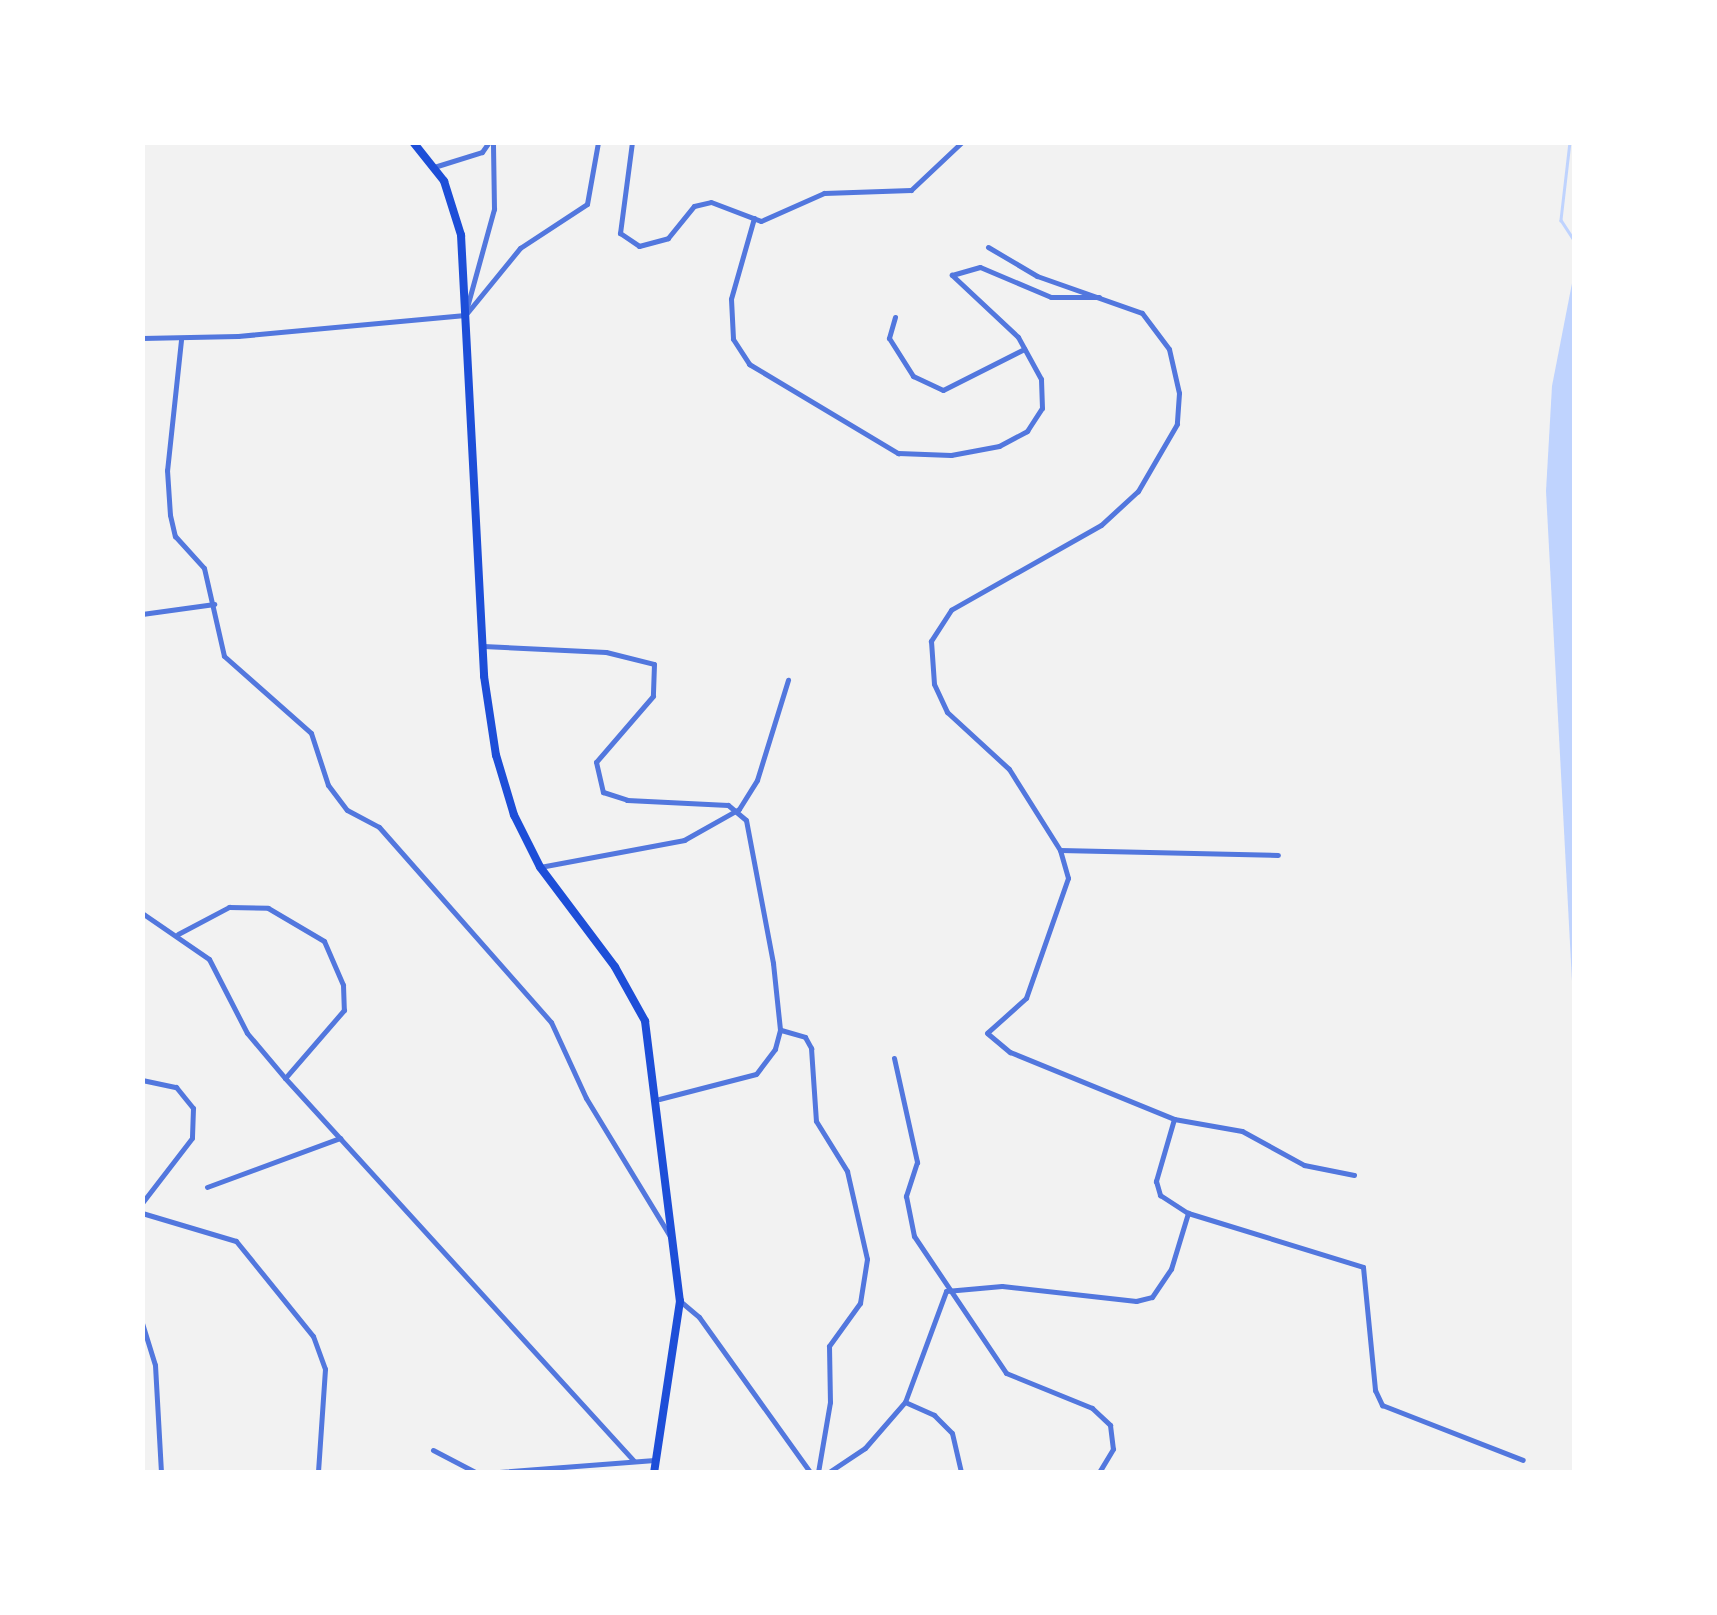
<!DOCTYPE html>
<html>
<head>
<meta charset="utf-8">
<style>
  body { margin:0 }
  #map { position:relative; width:1717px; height:1615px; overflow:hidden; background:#f2f2f2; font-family:"Open Sans",sans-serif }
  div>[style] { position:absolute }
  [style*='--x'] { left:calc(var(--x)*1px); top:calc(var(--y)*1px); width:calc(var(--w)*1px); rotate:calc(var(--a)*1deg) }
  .water>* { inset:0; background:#bfd3fe }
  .stream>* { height:2.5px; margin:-1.25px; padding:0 1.25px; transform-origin:1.25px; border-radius:1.25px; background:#bfd3fe }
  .minor>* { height:5px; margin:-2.5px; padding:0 2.5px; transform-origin:2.5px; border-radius:2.5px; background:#5277de }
  .tertiary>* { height:5px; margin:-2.5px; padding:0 2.5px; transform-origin:2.5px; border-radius:2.5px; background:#5277de }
  .primary>* { height:8px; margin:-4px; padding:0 4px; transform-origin:4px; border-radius:4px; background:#1d4ed8 }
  span { translate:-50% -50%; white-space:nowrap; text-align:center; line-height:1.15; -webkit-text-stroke:9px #fff; paint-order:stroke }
  .frame { position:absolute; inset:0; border:145px solid #fff; pointer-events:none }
</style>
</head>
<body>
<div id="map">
  <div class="water">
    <i style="clip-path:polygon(1574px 273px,1574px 1019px,1546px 491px,1552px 386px)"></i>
  </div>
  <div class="stream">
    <i style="--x:1570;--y:142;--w:79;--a:96.6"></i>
    <i style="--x:1561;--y:220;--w:24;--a:57"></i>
  </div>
  <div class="minor">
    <i style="--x:632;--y:142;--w:92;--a:97.5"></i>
    <i style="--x:620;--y:233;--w:23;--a:34"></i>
    <i style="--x:639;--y:246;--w:30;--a:-15"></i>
    <i style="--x:668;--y:238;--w:41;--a:-50.9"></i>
    <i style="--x:694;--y:206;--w:17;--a:-13"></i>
    <i style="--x:711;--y:202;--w:53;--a:20.8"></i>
    <i style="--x:761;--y:221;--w:69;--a:-24"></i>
    <i style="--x:824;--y:193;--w:87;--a:-2"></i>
    <i style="--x:911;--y:190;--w:70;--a:-43.3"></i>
    <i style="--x:434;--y:167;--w:50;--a:-17.4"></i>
    <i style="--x:482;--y:152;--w:12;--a:-55"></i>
    <i style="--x:754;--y:218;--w:84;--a:105.9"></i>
    <i style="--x:731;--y:299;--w:40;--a:87.1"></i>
    <i style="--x:733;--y:339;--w:30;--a:57"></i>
    <i style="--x:749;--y:364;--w:174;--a:30.9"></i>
    <i style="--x:898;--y:453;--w:53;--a:2.2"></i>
    <i style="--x:951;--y:455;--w:49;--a:-10.6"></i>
    <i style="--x:999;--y:446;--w:32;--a:-28"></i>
    <i style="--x:1027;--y:431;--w:27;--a:-57"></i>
    <i style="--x:1042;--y:408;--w:29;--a:-92"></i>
    <i style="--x:1041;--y:379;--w:48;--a:-118.7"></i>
    <i style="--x:1018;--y:337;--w:91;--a:-136.8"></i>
    <i style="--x:952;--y:275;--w:29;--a:-16"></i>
    <i style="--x:980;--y:267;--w:77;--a:22.9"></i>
    <i style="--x:1051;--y:297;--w:48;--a:0"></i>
    <i style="--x:988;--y:247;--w:57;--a:30.6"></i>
    <i style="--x:1037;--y:276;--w:111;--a:19.4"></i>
    <i style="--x:1142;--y:313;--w:45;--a:53.1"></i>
    <i style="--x:1169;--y:349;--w:45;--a:77.2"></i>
    <i style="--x:1179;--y:393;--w:31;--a:94"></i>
    <i style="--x:1177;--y:424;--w:78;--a:120.2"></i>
    <i style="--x:1138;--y:491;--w:50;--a:137.4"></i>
    <i style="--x:1101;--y:525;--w:172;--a:150.5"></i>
    <i style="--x:951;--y:610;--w:37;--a:123"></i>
    <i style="--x:931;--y:641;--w:43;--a:86"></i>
    <i style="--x:934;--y:684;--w:31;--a:65"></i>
    <i style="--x:947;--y:712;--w:84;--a:42.6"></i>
    <i style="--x:1009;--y:769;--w:96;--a:57.8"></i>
    <i style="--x:1060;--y:850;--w:29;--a:74"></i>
    <i style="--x:1068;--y:878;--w:127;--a:109.3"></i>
    <i style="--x:1026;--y:998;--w:52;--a:138.1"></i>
    <i style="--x:987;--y:1033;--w:30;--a:40"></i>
    <i style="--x:1010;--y:1052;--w:177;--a:22.2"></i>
    <i style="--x:1174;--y:1119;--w:69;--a:10"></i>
    <i style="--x:1242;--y:1131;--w:71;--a:28.7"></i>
    <i style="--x:1304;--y:1165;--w:51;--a:11.3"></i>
    <i style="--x:467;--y:307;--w:102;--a:-74.6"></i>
    <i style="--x:494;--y:209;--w:67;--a:-90.9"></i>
    <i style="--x:467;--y:313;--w:84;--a:-50.8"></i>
    <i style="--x:520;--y:248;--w:80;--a:-33.3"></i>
    <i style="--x:587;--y:204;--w:63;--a:-79.9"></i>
    <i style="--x:895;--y:317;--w:22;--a:106"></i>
    <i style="--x:889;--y:338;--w:45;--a:57.7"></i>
    <i style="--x:913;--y:376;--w:33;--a:25"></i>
    <i style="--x:943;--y:390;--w:91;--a:-26.8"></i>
    <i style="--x:181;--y:340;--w:131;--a:96.1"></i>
    <i style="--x:167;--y:470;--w:45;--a:86.2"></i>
    <i style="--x:170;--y:515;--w:22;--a:77"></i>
    <i style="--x:175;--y:536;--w:43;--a:47.8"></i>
    <i style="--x:204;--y:568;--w:90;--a:77.2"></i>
    <i style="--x:224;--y:656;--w:116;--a:41.5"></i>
    <i style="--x:311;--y:733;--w:55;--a:71.9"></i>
    <i style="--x:328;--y:785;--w:31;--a:53"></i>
    <i style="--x:347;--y:810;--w:36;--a:28"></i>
    <i style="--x:379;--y:827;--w:260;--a:48.6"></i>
    <i style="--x:551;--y:1022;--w:84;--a:65.3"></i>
    <i style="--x:586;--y:1098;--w:164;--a:58.7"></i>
    <i style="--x:142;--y:614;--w:73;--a:-7.9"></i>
    <i style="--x:483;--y:646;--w:123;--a:2.8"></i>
    <i style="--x:606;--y:652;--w:49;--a:14"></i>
    <i style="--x:654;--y:664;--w:32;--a:92"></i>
    <i style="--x:653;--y:696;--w:87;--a:130.8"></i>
    <i style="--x:596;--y:762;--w:31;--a:77"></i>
    <i style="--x:603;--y:792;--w:25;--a:18"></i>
    <i style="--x:627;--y:800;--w:101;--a:2.8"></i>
    <i style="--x:728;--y:805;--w:23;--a:40"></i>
    <i style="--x:746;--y:820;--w:146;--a:79.3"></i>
    <i style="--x:773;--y:963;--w:67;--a:84"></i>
    <i style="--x:780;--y:1030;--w:20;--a:105"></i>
    <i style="--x:775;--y:1049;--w:31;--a:127"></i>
    <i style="--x:756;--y:1074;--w:100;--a:165.5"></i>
    <i style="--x:1060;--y:850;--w:218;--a:1.3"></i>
    <i style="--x:540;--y:867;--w:147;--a:-10.6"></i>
    <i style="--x:684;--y:840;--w:63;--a:-29.4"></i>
    <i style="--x:739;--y:809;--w:34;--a:-58"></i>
    <i style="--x:757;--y:780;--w:105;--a:-72.8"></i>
    <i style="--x:142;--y:913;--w:81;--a:34.5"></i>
    <i style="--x:209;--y:959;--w:83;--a:62.8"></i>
    <i style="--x:247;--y:1033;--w:59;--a:49.8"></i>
    <i style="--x:285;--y:1078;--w:518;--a:47.66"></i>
    <i style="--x:178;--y:934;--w:58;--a:-27.9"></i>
    <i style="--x:229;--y:907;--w:39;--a:1"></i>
    <i style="--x:268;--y:908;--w:65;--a:30.5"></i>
    <i style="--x:324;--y:941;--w:48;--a:66.6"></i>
    <i style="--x:343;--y:985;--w:25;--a:88"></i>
    <i style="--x:344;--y:1010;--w:90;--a:130.9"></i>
    <i style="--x:781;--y:1030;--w:25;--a:16"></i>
    <i style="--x:805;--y:1037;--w:13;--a:61"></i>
    <i style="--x:811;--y:1048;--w:73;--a:86.1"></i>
    <i style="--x:816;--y:1121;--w:59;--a:58.2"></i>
    <i style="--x:847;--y:1171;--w:90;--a:77.2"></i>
    <i style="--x:867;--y:1259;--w:45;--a:99"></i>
    <i style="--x:860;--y:1303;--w:53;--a:125.8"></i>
    <i style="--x:829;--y:1346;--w:56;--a:89"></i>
    <i style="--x:830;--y:1402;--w:71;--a:99.7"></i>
    <i style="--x:894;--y:1058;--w:107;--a:77.5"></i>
    <i style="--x:917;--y:1162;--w:36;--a:108"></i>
    <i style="--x:906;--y:1196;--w:41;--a:78.7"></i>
    <i style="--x:914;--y:1236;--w:165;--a:56.1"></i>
    <i style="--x:1006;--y:1373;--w:93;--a:22.1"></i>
    <i style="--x:1092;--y:1408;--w:25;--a:43"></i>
    <i style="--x:1110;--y:1425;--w:24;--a:83"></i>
    <i style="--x:1113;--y:1449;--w:27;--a:121"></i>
    <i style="--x:142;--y:1080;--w:35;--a:12"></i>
    <i style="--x:176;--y:1087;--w:27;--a:51"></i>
    <i style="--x:193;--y:1108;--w:30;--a:92"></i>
    <i style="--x:192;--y:1138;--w:82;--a:127.6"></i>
    <i style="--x:1174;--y:1119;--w:65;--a:106.2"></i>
    <i style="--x:1156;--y:1181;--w:15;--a:74"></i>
    <i style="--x:1160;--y:1195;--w:33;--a:33"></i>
    <i style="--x:1188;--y:1213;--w:183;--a:17.1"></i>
    <i style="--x:1363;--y:1267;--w:124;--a:84.4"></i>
    <i style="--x:1375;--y:1390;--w:17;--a:65"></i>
    <i style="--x:1382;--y:1405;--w:151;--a:21.3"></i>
    <i style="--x:207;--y:1187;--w:142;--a:-20.2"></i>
    <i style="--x:142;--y:1213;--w:98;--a:16.6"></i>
    <i style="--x:236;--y:1241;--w:122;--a:51"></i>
    <i style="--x:313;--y:1336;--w:35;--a:70"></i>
    <i style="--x:325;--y:1369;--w:103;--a:93.9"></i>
    <i style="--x:946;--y:1291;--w:56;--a:-5.1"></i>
    <i style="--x:1002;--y:1286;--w:135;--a:6.4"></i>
    <i style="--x:1136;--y:1301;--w:16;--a:-14"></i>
    <i style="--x:1152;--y:1297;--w:34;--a:-56"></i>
    <i style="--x:1171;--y:1269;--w:59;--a:-73.1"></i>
    <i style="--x:680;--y:1301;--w:25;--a:40"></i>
    <i style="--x:699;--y:1317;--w:191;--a:54.4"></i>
    <i style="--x:142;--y:1323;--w:44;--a:72.8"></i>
    <i style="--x:155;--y:1365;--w:107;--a:86.8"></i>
    <i style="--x:905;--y:1402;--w:32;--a:24"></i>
    <i style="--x:934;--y:1415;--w:25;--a:45"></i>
    <i style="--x:952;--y:1433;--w:40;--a:77"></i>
    <i style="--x:433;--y:1450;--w:47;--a:27.6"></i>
    <i style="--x:499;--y:1472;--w:156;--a:-4.4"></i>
    <i style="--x:829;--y:1472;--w:43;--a:-33.7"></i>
    <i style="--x:865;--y:1448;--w:61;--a:-49"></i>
    <i style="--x:905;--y:1402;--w:118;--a:-69.7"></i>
  </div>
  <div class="tertiary">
    <i style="--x:142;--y:338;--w:96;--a:-1.2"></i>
    <i style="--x:238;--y:336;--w:228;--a:-5.3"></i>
  </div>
  <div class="primary">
    <i style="--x:413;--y:142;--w:50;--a:51.5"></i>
    <i style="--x:444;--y:181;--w:57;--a:72.5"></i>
    <i style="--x:461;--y:235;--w:442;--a:87"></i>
    <i style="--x:484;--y:676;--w:80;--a:81.4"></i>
    <i style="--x:496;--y:755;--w:63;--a:73.3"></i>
    <i style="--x:514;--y:815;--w:58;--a:63.4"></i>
    <i style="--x:540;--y:867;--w:125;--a:53.1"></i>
    <i style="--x:615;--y:967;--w:62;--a:60.9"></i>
    <i style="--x:645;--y:1021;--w:282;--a:82.9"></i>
    <i style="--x:680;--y:1301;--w:173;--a:98.6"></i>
  </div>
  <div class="frame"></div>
</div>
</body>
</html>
